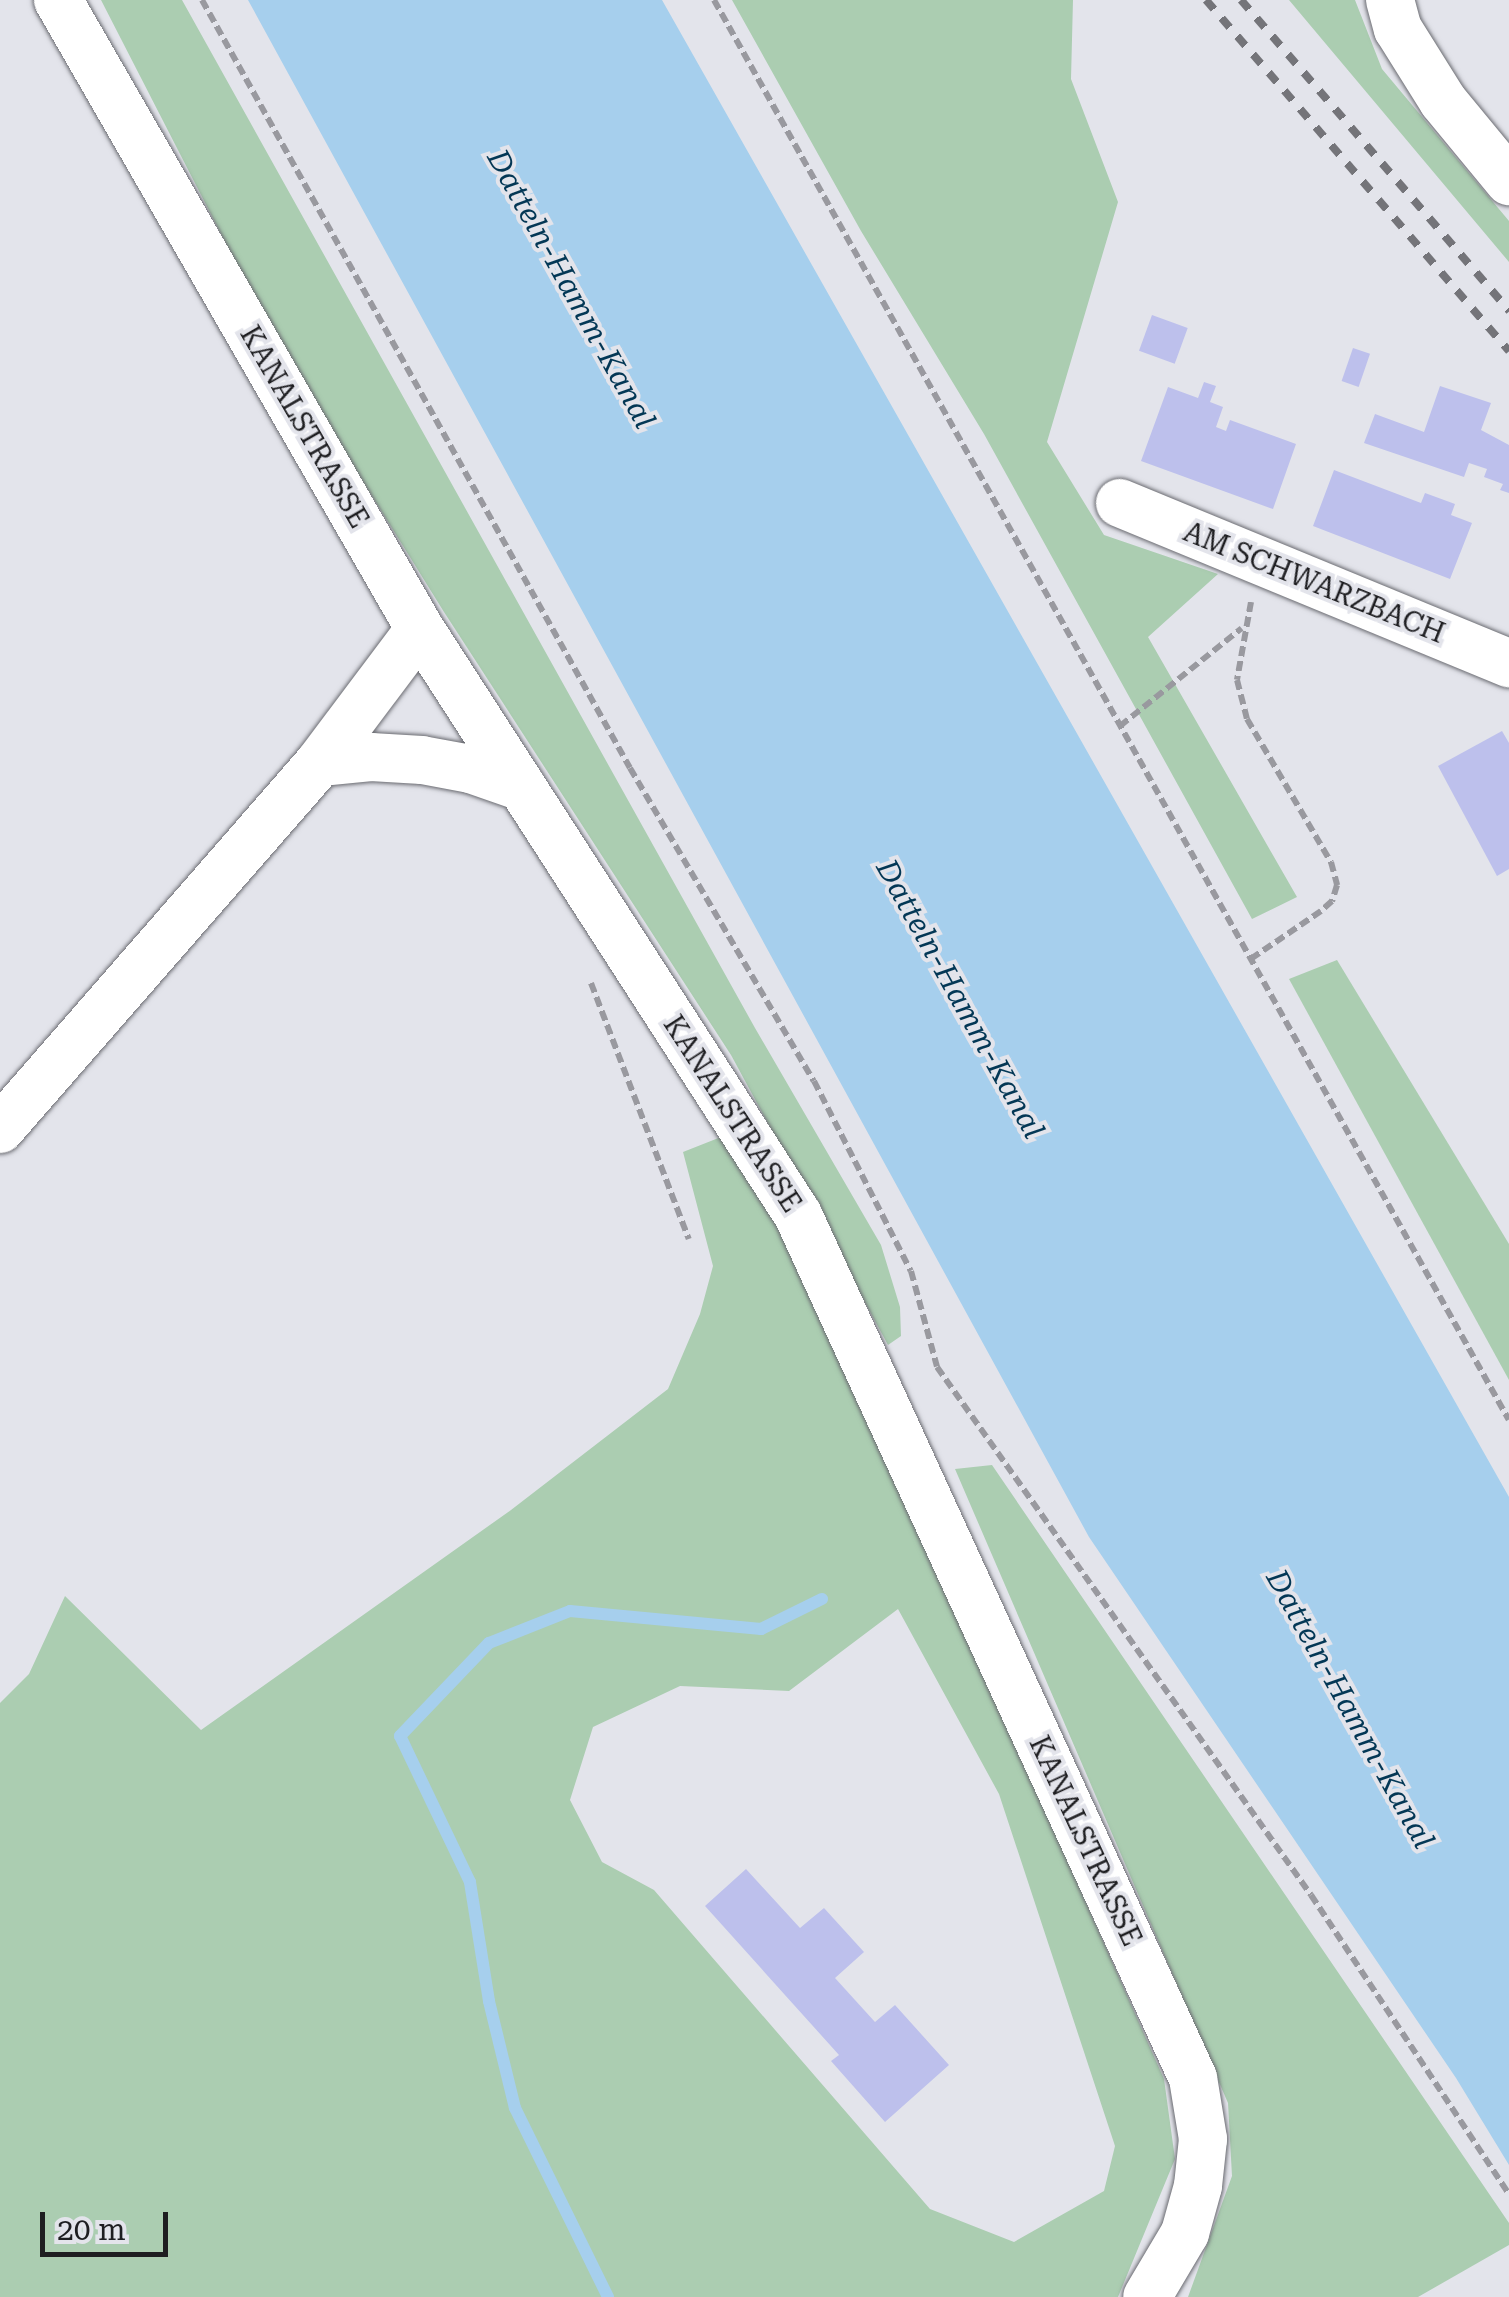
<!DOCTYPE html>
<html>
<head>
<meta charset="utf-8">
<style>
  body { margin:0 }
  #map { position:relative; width:1509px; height:2297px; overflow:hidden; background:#e3e4eb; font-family:"Roboto Serif",serif }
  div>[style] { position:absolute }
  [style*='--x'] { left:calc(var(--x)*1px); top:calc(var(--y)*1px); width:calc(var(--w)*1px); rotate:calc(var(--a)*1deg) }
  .green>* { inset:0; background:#abcdb1 }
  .water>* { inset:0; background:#a6cfed }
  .stream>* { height:12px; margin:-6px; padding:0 6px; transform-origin:6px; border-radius:6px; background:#a6cfed }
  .building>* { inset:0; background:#bdc0ec; transform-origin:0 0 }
  .path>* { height:6px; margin-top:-3px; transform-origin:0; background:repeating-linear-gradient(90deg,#99999f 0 10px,transparent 0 15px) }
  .roads { filter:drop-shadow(0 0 2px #6a6b71) drop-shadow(0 0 2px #6a6b71) }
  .minor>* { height:48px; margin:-24px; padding:0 24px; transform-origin:24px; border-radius:24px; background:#fff }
  .rail>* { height:8px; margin-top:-4px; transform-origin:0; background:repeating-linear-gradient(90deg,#747479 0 12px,transparent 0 24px) }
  span { translate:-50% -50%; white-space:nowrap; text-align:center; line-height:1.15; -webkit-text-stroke:8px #e3e4eb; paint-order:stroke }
  .street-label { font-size:28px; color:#1e1e21 }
  .water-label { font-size:30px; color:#033755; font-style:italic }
  .scale { position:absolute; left:40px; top:2212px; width:128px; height:45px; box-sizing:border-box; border:5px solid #1e1e21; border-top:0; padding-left:12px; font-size:30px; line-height:35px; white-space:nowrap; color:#1e1e21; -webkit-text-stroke:8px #e3e4eb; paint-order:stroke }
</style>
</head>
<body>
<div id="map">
  <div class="green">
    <i style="clip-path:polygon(101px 0,182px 0,755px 1028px,881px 1245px,900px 1307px,901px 1336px,888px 1345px,731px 1055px,444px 612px,277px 343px)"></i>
    <i style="clip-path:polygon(732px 0,1073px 0,1071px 79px,1118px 202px,1047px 442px,1104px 535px,1218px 574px,1148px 637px,1297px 897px,1252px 919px,984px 434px,861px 231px)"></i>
    <i style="clip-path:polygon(1289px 0,1355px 0,1382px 69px,1509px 221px,1509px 262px)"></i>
    <i style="clip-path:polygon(1337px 960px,1509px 1244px,1509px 1380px,1289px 979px)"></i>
    <i style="clip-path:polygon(evenodd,721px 1137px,805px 1267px,1164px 2079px,1175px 2159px,1118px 2297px,0 2297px,0 1703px,29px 1674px,65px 1596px,201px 1730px,511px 1510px,668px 1389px,700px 1314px,713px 1266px,683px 1152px,721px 1137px,898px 1609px,999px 1794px,1115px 2146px,1104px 2191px,1014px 2242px,930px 2209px,654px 1890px,602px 1862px,570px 1800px,593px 1727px,680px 1686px,789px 1691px,898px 1609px)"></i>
    <i style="clip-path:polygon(992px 1465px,1509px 2223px,1509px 2245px,1418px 2297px,1188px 2297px,1232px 2176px,1228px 2103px,955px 1469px)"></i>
  </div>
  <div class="water">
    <i style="clip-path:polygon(248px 0,662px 0,1509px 1497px,1509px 2165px,1456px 2078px,1089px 1537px)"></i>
  </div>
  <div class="stream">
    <i style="--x:608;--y:2297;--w:211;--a:-116.2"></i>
    <i style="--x:515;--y:2108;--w:110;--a:-103.7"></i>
    <i style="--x:489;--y:2001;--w:121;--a:-99.1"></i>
    <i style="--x:470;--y:1882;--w:162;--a:-115.6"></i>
    <i style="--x:400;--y:1736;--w:129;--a:-46.3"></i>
    <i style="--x:489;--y:1643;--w:87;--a:-21.6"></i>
    <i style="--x:570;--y:1611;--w:192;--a:5.4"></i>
    <i style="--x:761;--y:1629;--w:68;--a:-26.2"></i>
  </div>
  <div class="building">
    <i style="left:1152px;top:315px;width:38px;height:38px;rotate:20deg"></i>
    <i style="left:1353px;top:348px;width:18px;height:35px;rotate:19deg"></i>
    <i style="clip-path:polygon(1204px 382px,1216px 386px,1210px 402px,1223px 407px,1216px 427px,1226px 431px,1230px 420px,1296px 444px,1273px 509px,1141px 461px,1168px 387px,1198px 398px)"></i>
    <i style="clip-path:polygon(1440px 386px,1491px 403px,1481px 430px,1509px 445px,1509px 493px,1500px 490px,1503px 484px,1484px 477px,1487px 469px,1469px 463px,1464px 477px,1364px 443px,1375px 414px,1424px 432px)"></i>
    <i style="clip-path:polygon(1334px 470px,1421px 503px,1425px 493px,1455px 504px,1451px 515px,1472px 523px,1450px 579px,1313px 526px)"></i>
    <i style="clip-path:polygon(1502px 731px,1509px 743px,1509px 869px,1497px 876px,1438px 766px)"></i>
    <i style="clip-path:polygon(746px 1869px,800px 1928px,824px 1908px,864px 1952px,835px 1978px,875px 2022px,895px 2005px,949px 2065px,885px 2122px,831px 2061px,839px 2055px,705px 1906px)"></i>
  </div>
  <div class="path">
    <i style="--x:202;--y:0;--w:879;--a:60.87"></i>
    <i style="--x:630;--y:768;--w:363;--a:59.6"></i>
    <i style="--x:814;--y:1081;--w:213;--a:63"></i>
    <i style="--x:911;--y:1271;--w:99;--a:74.8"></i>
    <i style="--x:937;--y:1367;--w:647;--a:54.69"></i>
    <i style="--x:1311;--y:1895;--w:359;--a:56.5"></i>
    <i style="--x:714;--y:0;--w:1627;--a:60.76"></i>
    <i style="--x:1251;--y:602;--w:79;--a:100.2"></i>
    <i style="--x:1237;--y:680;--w:40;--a:75.6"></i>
    <i style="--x:1247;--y:719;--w:166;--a:59.6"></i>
    <i style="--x:1331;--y:862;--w:24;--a:75"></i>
    <i style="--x:1337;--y:885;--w:17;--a:107"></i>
    <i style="--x:1332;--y:901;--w:15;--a:138"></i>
    <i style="--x:1321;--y:911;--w:83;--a:145.7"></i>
    <i style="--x:1120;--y:726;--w:156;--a:-38.8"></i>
    <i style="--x:591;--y:983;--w:274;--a:69.1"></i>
  </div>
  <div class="roads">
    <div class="minor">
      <i style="--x:58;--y:0;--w:726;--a:60.08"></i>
      <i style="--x:420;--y:629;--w:697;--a:57.18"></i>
      <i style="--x:798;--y:1215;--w:949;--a:65.41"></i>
      <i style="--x:1193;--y:2078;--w:62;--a:80.7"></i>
      <i style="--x:1203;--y:2139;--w:47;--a:96.1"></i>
      <i style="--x:1198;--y:2186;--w:49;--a:105.5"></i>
      <i style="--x:1185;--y:2233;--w:74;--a:120.7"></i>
      <i style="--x:1390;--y:0;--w:30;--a:75"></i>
      <i style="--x:1398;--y:29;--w:85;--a:58"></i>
      <i style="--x:1443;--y:101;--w:104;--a:50.5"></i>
      <i style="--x:1120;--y:503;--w:421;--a:22.4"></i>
      <i style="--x:320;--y:762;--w:51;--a:-5.6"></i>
      <i style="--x:371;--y:757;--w:51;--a:3.4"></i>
      <i style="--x:422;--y:760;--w:50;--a:10.4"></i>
      <i style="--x:471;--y:769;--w:54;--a:19.4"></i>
      <i style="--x:0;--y:1129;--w:487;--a:-48.9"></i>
      <i style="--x:320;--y:762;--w:166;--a:-53.1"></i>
    </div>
  </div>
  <div class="rail">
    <i style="--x:1206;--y:0;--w:464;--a:49.2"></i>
    <i style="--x:1241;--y:0;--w:411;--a:49.2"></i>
  </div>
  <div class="street-label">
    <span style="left:304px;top:427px;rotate:60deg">KANALSTRASSE</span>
    <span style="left:1314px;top:583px;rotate:22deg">AM SCHWARZBACH</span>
    <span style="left:732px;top:1114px;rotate:57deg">KANALSTRASSE</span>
    <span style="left:1085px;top:1841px;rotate:65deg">KANALSTRASSE</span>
  </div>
  <div class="water-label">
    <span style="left:571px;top:289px;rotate:61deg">Datteln-Hamm-Kanal</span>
    <span style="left:960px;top:999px;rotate:61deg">Datteln-Hamm-Kanal</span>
    <span style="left:1350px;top:1709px;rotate:61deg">Datteln-Hamm-Kanal</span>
  </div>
  <div class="scale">20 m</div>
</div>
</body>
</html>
